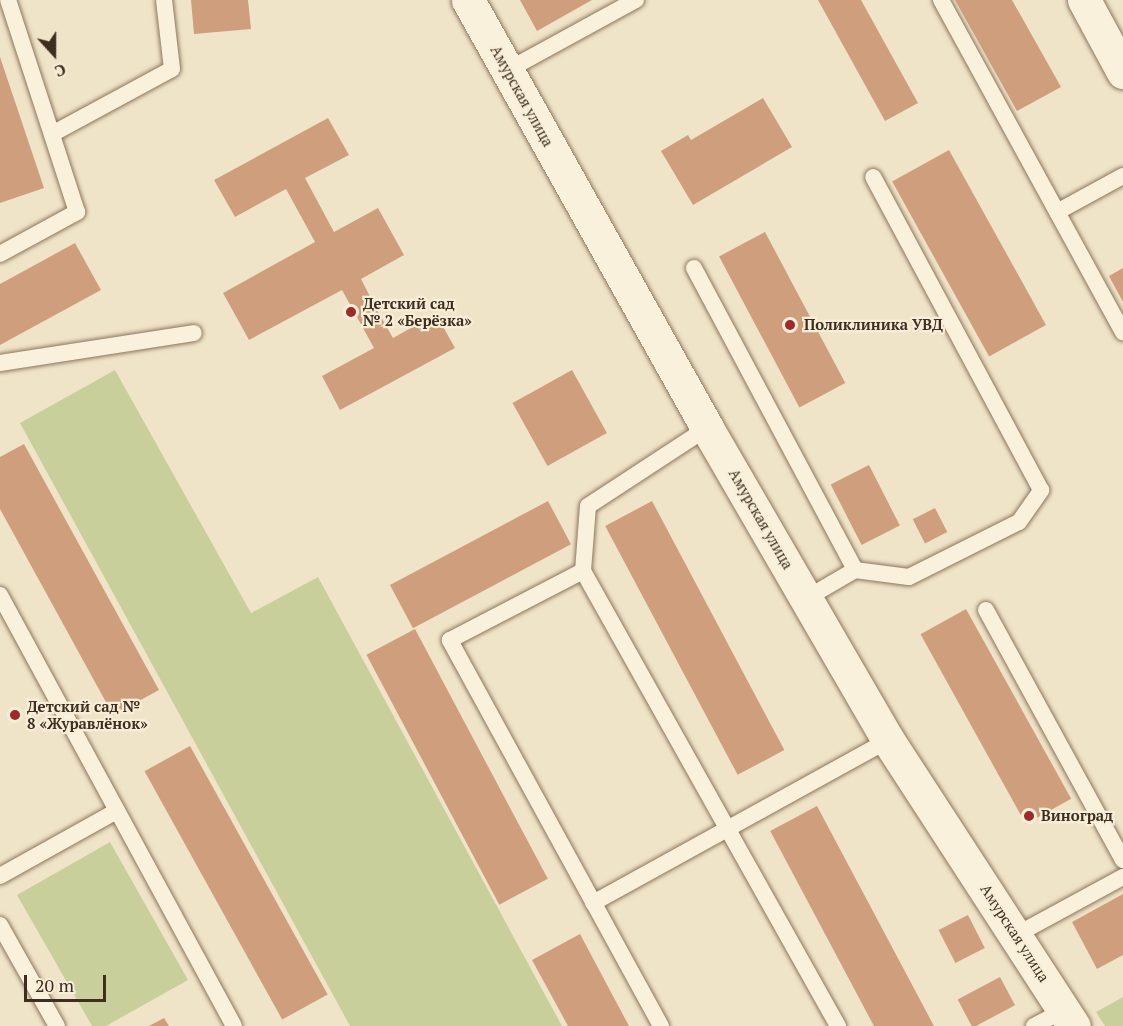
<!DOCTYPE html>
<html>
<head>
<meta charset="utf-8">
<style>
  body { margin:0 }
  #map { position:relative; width:1123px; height:1026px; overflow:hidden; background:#f0e4c8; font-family:"PT Serif",serif }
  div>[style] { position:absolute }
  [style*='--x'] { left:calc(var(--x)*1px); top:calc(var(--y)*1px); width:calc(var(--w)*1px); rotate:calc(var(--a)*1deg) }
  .green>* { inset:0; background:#c9cf9b }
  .building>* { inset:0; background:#cf9f7d; transform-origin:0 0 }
  .roads { filter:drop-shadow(0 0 2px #8d765c) drop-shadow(0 0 2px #8d765c) }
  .lane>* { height:16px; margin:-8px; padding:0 8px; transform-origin:8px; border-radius:8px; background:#faf1dc }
  .street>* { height:33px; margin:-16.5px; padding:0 16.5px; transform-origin:16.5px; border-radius:16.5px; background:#faf1dc }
  .secondary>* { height:33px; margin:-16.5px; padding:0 16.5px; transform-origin:16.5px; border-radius:16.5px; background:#faf1dc }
  .dots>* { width:16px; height:16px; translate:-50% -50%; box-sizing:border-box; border:3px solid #f7eed8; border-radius:50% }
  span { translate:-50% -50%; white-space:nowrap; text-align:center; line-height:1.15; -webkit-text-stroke:4.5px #f7eed8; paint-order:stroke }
  .street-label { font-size:15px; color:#3d2e20 }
  .poi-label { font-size:15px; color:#3d2e20; font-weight:700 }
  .left { translate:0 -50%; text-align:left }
  .north { position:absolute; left:24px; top:24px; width:60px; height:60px; -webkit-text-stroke:4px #f7eed8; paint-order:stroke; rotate:159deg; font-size:16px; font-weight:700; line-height:24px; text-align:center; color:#3d2e20 }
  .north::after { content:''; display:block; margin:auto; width:21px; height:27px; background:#3d2e20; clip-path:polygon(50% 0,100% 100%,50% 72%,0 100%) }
  .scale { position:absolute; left:24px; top:975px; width:82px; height:27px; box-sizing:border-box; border:3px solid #3d2e20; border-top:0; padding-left:8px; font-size:18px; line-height:21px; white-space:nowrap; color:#3d2e20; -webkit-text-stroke:4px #f7eed8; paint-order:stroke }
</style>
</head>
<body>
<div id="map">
  <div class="green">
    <i style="clip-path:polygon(115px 370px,251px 613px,318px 577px,562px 1026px,350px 1026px,20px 423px)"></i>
    <i style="clip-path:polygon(110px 842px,188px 980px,106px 1026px,92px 1026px,17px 895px)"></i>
    <i style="clip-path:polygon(1123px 997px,1123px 1026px,1105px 1026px,1096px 1012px)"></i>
  </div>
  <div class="building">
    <i style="clip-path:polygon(191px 0,248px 0,251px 29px,194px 34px)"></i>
    <i style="clip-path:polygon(520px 0,592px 0,537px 31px)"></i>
    <i style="clip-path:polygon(818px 0,861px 0,918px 103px,885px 121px)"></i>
    <i style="clip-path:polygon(955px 0,1012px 0,1061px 87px,1017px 111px)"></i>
    <i style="clip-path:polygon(0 57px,44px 188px,0 203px)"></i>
    <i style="clip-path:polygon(763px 98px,792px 147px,693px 205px,661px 151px,688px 135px,691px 140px)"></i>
    <i style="clip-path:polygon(328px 118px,349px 155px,305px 178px,334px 232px,378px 208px,404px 255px,361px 279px,377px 310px,393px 338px,436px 314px,455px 348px,340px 410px,322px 376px,374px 348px,342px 290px,249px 340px,223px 293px,315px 242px,286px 189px,235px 217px,214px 180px)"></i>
    <i style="left:949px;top:150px;width:200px;height:65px;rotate:61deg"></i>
    <i style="left:765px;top:232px;width:171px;height:52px;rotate:62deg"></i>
    <i style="clip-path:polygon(75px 243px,101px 290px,0 345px,0 284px)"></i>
    <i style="clip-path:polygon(1123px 268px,1123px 302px,1109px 276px)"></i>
    <i style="left:572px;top:370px;width:72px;height:68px;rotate:61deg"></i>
    <i style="clip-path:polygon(24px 444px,159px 690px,113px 715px,0 509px,0 457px)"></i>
    <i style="left:869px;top:465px;width:68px;height:43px;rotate:63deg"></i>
    <i style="left:548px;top:501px;width:49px;height:179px;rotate:62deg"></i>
    <i style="left:652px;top:501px;width:282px;height:53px;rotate:62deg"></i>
    <i style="left:935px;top:508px;width:27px;height:25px;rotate:63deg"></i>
    <i style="left:966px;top:609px;width:217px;height:52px;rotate:61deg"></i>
    <i style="left:415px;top:629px;width:283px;height:55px;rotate:62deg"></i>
    <i style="left:190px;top:746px;width:284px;height:52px;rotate:61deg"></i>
    <i style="left:817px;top:806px;width:250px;height:53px;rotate:62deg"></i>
    <i style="clip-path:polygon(1123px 894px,1123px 955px,1097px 969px,1072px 922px)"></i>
    <i style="left:968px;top:915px;width:37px;height:33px;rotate:63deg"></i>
    <i style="clip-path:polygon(580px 934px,629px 1026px,568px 1026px,532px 960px)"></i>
    <i style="left:1000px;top:977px;width:32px;height:48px;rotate:62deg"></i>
    <i style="clip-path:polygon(164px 1018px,169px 1026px,149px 1026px)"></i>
  </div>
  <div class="roads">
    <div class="lane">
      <i style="--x:941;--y:0;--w:379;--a:61.3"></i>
      <i style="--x:508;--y:70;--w:146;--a:-28.7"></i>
      <i style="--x:52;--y:134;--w:136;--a:-28.4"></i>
      <i style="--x:172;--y:69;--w:69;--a:-96.6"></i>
      <i style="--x:1057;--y:212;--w:75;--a:-28.6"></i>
      <i style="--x:0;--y:254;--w:88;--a:-28.6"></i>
      <i style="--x:77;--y:212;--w:223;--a:-108"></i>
      <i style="--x:694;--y:268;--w:342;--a:61.9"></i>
      <i style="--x:0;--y:363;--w:196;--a:-8.8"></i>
      <i style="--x:583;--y:571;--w:522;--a:60.73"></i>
      <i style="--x:0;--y:595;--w:490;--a:61.5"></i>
      <i style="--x:807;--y:598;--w:56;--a:-30.3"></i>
      <i style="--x:855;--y:570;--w:54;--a:7.4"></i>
      <i style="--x:909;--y:577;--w:123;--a:-26.6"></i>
      <i style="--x:1019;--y:522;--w:39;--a:-55"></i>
      <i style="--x:1041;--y:490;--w:355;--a:-118.2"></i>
      <i style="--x:986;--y:610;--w:285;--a:61.3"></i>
      <i style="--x:0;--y:876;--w:134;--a:-29.1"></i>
      <i style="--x:593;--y:903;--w:337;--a:-28.9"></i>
      <i style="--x:0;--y:925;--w:116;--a:60.6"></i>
      <i style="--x:1016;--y:935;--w:122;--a:-28.5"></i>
      <i style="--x:661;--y:1026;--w:440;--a:-118.7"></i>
      <i style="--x:450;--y:640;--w:150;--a:-27.4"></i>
      <i style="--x:583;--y:571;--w:65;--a:-85.6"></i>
      <i style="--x:588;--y:506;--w:142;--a:-33.2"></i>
      <i style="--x:1034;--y:1026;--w:34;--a:-28"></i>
    </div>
    <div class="street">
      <i style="--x:468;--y:0;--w:490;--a:60.8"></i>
      <i style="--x:707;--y:428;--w:361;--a:59.9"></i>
      <i style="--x:888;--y:740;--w:341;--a:57"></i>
    </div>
    <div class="secondary">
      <i style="--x:1084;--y:0;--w:82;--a:61.6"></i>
    </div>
  </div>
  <div class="dots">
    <i style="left:351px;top:312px;background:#9e2a2b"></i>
    <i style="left:790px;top:325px;background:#9e2a2b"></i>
    <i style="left:15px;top:715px;background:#9e2a2b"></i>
    <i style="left:1029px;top:816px;background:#9e2a2b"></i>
  </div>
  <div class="street-label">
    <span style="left:522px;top:96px;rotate:61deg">Амурская улица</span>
    <span style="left:761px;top:519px;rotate:60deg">Амурская улица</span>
    <span style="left:1015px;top:933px;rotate:57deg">Амурская улица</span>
  </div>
  <div class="poi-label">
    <span class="left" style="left:363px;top:312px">Детский сад<br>№ 2 «Берёзка»</span>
    <span class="left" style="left:804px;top:325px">Поликлиника УВД</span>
    <span class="left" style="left:27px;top:715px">Детский сад №<br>8 «Журавлёнок»</span>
    <span class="left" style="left:1041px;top:816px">Виноград</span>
  </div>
  <div class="north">С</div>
  <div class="scale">20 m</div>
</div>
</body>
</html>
